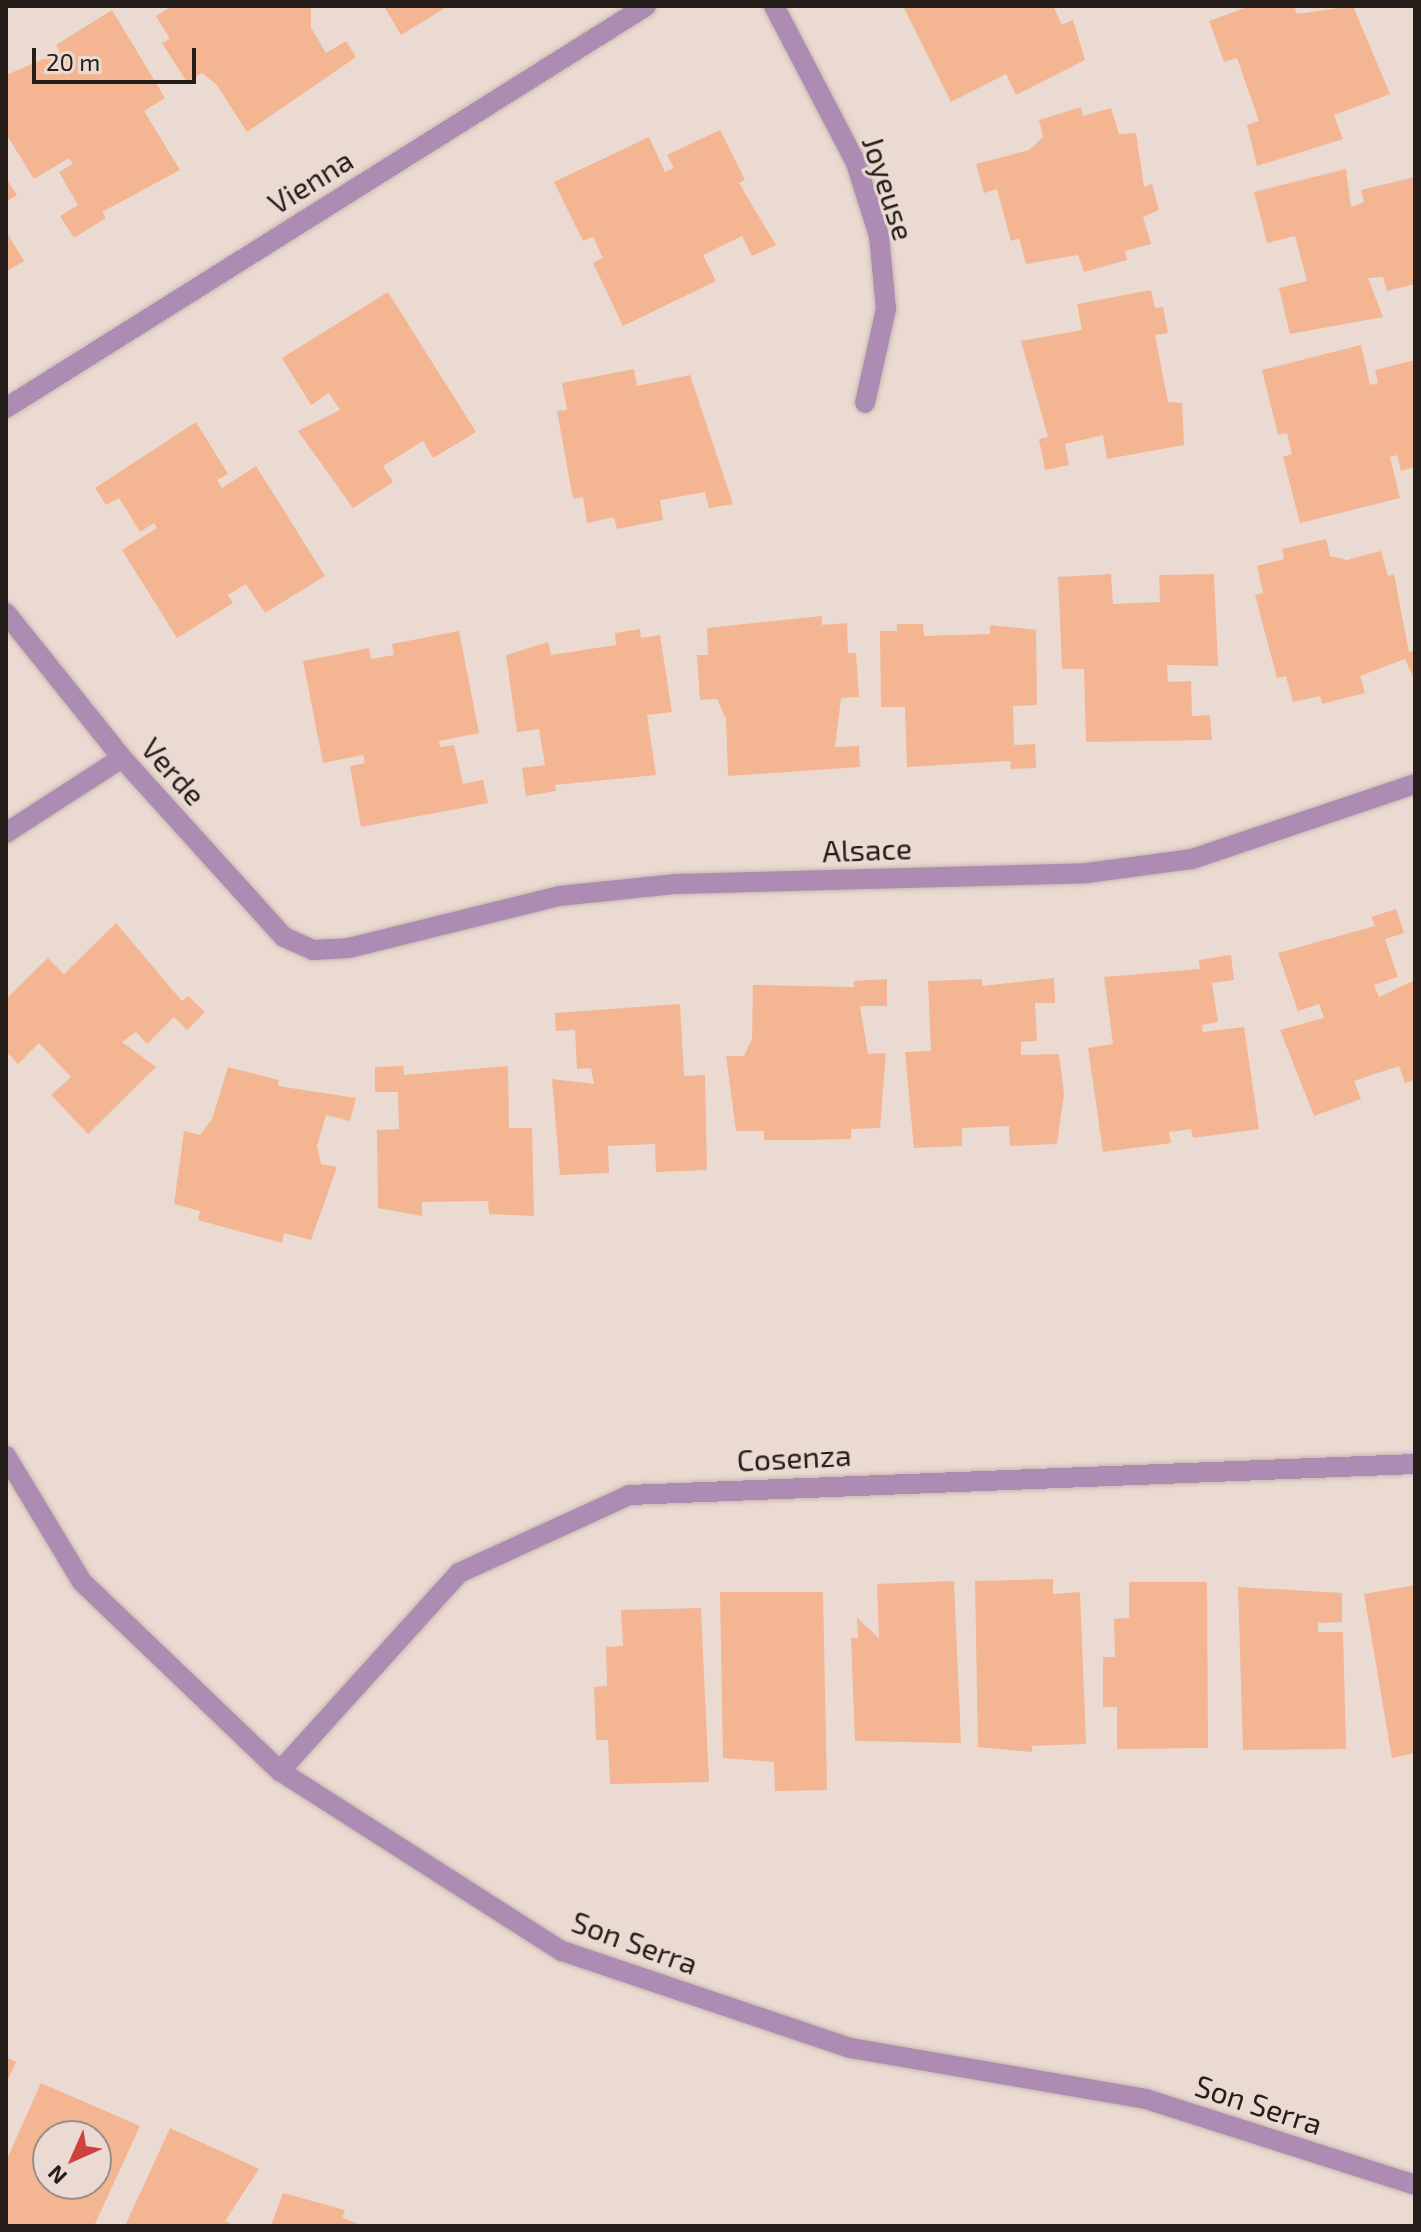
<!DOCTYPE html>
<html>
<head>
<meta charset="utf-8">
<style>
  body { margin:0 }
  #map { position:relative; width:1421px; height:2232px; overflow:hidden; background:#ebdad1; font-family:"Exo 2",sans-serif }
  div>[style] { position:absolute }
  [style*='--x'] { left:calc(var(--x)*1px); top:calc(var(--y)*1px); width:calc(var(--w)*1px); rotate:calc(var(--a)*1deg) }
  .building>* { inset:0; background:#f4b592 }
  .roads { filter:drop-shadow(0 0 2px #c7b8b0) drop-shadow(0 0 2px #c7b8b0) }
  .minor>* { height:20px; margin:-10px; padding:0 10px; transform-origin:10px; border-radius:10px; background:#ac8cb2 }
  span { translate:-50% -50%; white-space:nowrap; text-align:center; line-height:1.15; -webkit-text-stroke:6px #ebdad1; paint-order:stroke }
  .street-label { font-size:30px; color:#241d1a }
  .frame { position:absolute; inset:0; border:8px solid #241d1a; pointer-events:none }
  .north { position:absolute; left:32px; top:2120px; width:80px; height:80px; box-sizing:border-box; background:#ebdad1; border:2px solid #9b8e88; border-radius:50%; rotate:225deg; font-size:22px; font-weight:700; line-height:32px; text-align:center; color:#241d1a }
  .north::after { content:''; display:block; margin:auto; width:28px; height:36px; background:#cf413e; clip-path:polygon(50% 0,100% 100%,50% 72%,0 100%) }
  .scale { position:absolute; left:32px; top:48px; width:164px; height:36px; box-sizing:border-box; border:4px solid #241d1a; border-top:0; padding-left:10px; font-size:24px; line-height:28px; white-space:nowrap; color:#241d1a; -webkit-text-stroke:6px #ebdad1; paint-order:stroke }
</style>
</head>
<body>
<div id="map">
  <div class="building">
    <i style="clip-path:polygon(172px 6px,311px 6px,311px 28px,326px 53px,346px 41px,356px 57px,247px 132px,216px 84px,202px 73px,187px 82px,162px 43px,170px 39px,156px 16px)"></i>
    <i style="clip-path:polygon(384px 6px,448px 6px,401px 35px)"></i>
    <i style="clip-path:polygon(903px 6px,1053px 6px,1062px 25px,1073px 20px,1085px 60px,1016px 95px,1006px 74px,951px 102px)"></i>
    <i style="clip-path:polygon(1250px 6px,1294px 6px,1297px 14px,1353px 6px,1390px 94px,1334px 115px,1343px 139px,1257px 166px,1247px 125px,1259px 121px,1237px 58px,1224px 62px,1209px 21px)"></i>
    <i style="clip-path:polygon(112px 10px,165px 98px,144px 111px,180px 170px,102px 212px,106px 218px,74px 238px,60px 216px,78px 205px,59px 172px,73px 164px,69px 158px,34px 179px,6px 134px,6px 75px,60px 52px,56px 45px)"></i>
    <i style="clip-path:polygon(1081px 107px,1083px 116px,1111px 108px,1119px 134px,1136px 133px,1144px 187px,1152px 184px,1159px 210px,1143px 217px,1151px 244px,1125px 251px,1127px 260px,1084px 272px,1078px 255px,1026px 264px,1019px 238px,1011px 241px,997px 189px,984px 193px,976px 164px,1029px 150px,1043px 137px,1039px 120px)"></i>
    <i style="clip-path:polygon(720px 130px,745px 180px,739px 183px,776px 245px,752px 256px,742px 236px,703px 255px,716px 281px,623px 326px,593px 263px,603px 258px,593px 237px,583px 241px,554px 182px,649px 137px,665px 172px,674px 168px,667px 155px)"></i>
    <i style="clip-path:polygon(1346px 169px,1351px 207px,1364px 202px,1361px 190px,1415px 177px,1415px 284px,1387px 291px,1383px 277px,1368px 278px,1383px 317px,1290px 334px,1279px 288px,1307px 281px,1295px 236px,1267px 243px,1254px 192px)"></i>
    <i style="clip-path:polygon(6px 178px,17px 195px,6px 202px)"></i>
    <i style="clip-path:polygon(6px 231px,24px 261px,6px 272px)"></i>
    <i style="clip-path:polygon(1151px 290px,1155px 308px,1163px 307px,1168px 333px,1155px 335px,1168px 402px,1182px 403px,1184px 445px,1107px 459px,1103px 435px,1065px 444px,1069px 465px,1045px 470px,1039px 439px,1048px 437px,1021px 341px,1082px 330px,1077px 304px)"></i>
    <i style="clip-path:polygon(388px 292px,476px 432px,433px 458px,423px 441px,383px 466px,393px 482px,353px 508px,298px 431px,340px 410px,329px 393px,311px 405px,282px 358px)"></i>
    <i style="clip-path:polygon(1361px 345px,1370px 385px,1378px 383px,1375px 370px,1415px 360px,1415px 467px,1401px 471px,1397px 455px,1390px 457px,1400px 498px,1300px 523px,1283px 457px,1292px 454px,1290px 446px,1287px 433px,1278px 435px,1262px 370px)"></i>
    <i style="clip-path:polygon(634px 369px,637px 386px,690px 375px,733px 504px,709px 508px,705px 492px,660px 500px,663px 520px,617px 529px,614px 517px,587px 523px,583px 497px,573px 499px,557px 411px,567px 410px,562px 383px)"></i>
    <i style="clip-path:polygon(196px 422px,228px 474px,217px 480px,222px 488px,256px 466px,325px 576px,265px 613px,246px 584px,228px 595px,233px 603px,177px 638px,122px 550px,157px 528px,154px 523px,140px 532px,119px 498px,106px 505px,95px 488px)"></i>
    <i style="clip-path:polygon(1326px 539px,1330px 556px,1347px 560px,1381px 551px,1388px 576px,1394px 574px,1409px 652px,1415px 650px,1415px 681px,1405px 659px,1360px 676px,1365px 693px,1322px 704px,1320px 696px,1293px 702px,1286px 676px,1277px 678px,1255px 595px,1263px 593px,1257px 566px,1284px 559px,1282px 549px)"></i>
    <i style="clip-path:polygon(1111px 574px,1113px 604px,1160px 602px,1159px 575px,1214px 574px,1218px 666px,1167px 665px,1168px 682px,1191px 681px,1192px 716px,1210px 715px,1212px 740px,1086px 742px,1084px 669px,1062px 669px,1058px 577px)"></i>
    <i style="clip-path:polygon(822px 616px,822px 625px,847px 623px,848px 653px,856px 653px,859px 697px,841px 698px,835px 747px,859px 746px,860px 767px,728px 776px,726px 719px,717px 699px,700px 700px,697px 655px,708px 655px,707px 628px)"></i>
    <i style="clip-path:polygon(897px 624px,923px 624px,924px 636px,990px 634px,990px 625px,1036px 630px,1037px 705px,1013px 706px,1014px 745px,1035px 744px,1036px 768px,1010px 769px,1011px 761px,907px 767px,905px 707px,881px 707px,880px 631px,897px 631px)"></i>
    <i style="clip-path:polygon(640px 629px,641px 638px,660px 635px,672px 712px,647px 715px,656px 775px,555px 785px,556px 791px,526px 796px,522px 768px,545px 765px,539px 729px,517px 732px,506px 655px,548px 642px,551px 655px,616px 645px,615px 633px)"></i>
    <i style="clip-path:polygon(459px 631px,479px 733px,439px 741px,440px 747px,454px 745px,463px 784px,483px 780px,488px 803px,361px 827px,350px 766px,365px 763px,363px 755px,323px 763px,303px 661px,369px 648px,371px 659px,394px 655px,392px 644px)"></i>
    <i style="clip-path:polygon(1396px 909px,1404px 933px,1385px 939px,1398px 977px,1374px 985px,1379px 997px,1415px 980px,1415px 1080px,1405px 1083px,1399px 1066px,1354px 1081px,1361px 1099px,1314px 1116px,1280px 1030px,1324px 1018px,1319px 1004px,1298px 1011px,1278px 953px,1375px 926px,1371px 917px)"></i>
    <i style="clip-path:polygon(116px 923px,182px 1001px,188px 996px,205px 1012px,187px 1030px,174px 1017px,147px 1044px,136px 1032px,122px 1042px,156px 1067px,88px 1134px,51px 1095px,71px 1077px,39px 1043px,18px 1064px,6px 1051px,6px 999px,48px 958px,64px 974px)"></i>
    <i style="clip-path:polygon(1231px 955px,1234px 980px,1212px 983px,1218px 1022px,1202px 1025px,1203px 1032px,1244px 1027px,1259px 1129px,1193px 1138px,1191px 1129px,1169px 1132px,1171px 1143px,1103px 1152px,1088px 1048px,1113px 1044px,1104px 977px,1200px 969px,1199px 960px)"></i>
    <i style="clip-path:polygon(1054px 978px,1055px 1003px,1035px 1003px,1037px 1041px,1021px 1042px,1021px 1055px,1059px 1054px,1064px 1094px,1057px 1144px,1010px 1146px,1009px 1126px,962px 1128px,962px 1146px,914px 1148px,905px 1052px,931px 1051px,928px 981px,982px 979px,982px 986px)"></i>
    <i style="clip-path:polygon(887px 979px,887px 1006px,860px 1006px,868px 1054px,886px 1053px,880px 1128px,851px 1129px,851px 1139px,808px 1140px,764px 1140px,764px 1131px,736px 1131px,726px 1056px,744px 1056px,752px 1039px,753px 985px,854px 987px,854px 981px)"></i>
    <i style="clip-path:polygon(680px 1004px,684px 1076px,705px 1075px,707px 1170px,656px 1172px,655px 1144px,608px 1146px,609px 1173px,560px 1175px,552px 1079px,594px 1084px,591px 1068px,577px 1069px,575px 1030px,556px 1031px,555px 1013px)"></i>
    <i style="clip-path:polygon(403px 1066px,404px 1075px,508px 1066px,509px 1128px,532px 1128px,534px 1216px,489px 1214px,488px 1201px,422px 1202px,422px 1216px,378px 1208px,377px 1130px,399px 1129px,398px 1092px,375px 1092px,375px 1067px)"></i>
    <i style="clip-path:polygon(228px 1067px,279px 1080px,278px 1086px,356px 1098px,350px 1121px,326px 1115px,317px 1146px,321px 1164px,337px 1167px,311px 1240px,284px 1233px,282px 1243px,198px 1220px,200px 1211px,174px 1204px,184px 1131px,200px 1135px,212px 1119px)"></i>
    <i style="clip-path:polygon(1053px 1579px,1053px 1594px,1080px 1592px,1086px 1744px,1032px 1746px,1032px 1752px,978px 1747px,975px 1581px)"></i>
    <i style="clip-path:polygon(954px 1581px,961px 1743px,855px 1741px,851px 1638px,858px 1638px,857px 1618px,879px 1638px,877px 1584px)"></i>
    <i style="clip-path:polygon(1129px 1582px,1207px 1582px,1208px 1748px,1117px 1749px,1117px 1707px,1103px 1707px,1103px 1657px,1115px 1657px,1114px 1619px,1129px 1618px)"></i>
    <i style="clip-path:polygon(1415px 1585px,1415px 1753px,1392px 1758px,1364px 1594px)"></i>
    <i style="clip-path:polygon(1238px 1587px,1342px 1593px,1342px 1622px,1318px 1623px,1318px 1632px,1343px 1632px,1346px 1749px,1243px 1750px)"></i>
    <i style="clip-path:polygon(720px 1592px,823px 1592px,827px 1790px,775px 1791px,774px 1762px,723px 1758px)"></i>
    <i style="clip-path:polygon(701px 1608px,709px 1782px,610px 1784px,608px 1740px,596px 1740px,594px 1687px,607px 1686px,606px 1647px,623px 1646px,621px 1610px)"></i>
    <i style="clip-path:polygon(6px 2057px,16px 2062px,6px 2084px)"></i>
    <i style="clip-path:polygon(evenodd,41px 2083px,140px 2126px,94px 2226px,6px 2226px,6px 2161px,41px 2083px,48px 2136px,96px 2136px,96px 2184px,48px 2184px,48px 2136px)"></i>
    <i style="clip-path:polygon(170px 2128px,259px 2169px,225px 2221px,236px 2226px,125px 2226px)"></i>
    <i style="clip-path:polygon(283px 2193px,345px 2210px,342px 2218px,364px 2226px,271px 2226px)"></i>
  </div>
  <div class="roads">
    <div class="minor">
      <i style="--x:774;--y:6;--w:177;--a:62.4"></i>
      <i style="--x:856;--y:163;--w:77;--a:72.5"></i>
      <i style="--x:879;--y:236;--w:73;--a:84.5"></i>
      <i style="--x:886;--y:309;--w:96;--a:102.6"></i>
      <i style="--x:6;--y:408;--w:756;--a:-32.13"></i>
      <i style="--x:6;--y:613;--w:186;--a:51.3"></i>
      <i style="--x:122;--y:758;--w:241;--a:47.9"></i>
      <i style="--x:284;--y:937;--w:32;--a:24"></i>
      <i style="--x:313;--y:950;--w:36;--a:-3"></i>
      <i style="--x:349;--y:948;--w:216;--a:-13.9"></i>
      <i style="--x:559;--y:896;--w:118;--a:-5.9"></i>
      <i style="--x:676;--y:884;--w:411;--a:-1.5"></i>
      <i style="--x:1087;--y:873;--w:106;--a:-7.6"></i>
      <i style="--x:1192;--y:859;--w:235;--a:-18.6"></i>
      <i style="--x:6;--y:833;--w:138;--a:-32.9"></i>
      <i style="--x:6;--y:1456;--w:147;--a:58.9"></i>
      <i style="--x:82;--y:1582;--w:274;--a:43.7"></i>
      <i style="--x:280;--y:1771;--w:335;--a:32.6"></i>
      <i style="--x:562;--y:1951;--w:305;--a:18.6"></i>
      <i style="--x:851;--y:2048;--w:299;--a:9.8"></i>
      <i style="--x:1146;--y:2099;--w:282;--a:17.7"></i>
      <i style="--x:280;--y:1771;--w:267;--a:-47.9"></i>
      <i style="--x:459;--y:1573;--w:187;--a:-24.6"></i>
      <i style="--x:629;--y:1495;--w:787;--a:-2.26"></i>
    </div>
  </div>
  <div class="street-label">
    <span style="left:310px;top:181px;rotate:-32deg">Vienna</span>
    <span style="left:889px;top:188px;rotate:72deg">Joyeuse</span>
    <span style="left:174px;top:771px;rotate:48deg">Verde</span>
    <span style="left:867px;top:849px;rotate:-2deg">Alsace</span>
    <span style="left:794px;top:1457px;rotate:-3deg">Cosenza</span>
    <span style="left:635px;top:1942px;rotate:20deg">Son Serra</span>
    <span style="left:1259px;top:2104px;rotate:18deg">Son Serra</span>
  </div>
  <div class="frame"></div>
  <div class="north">N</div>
  <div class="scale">20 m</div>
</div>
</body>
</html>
